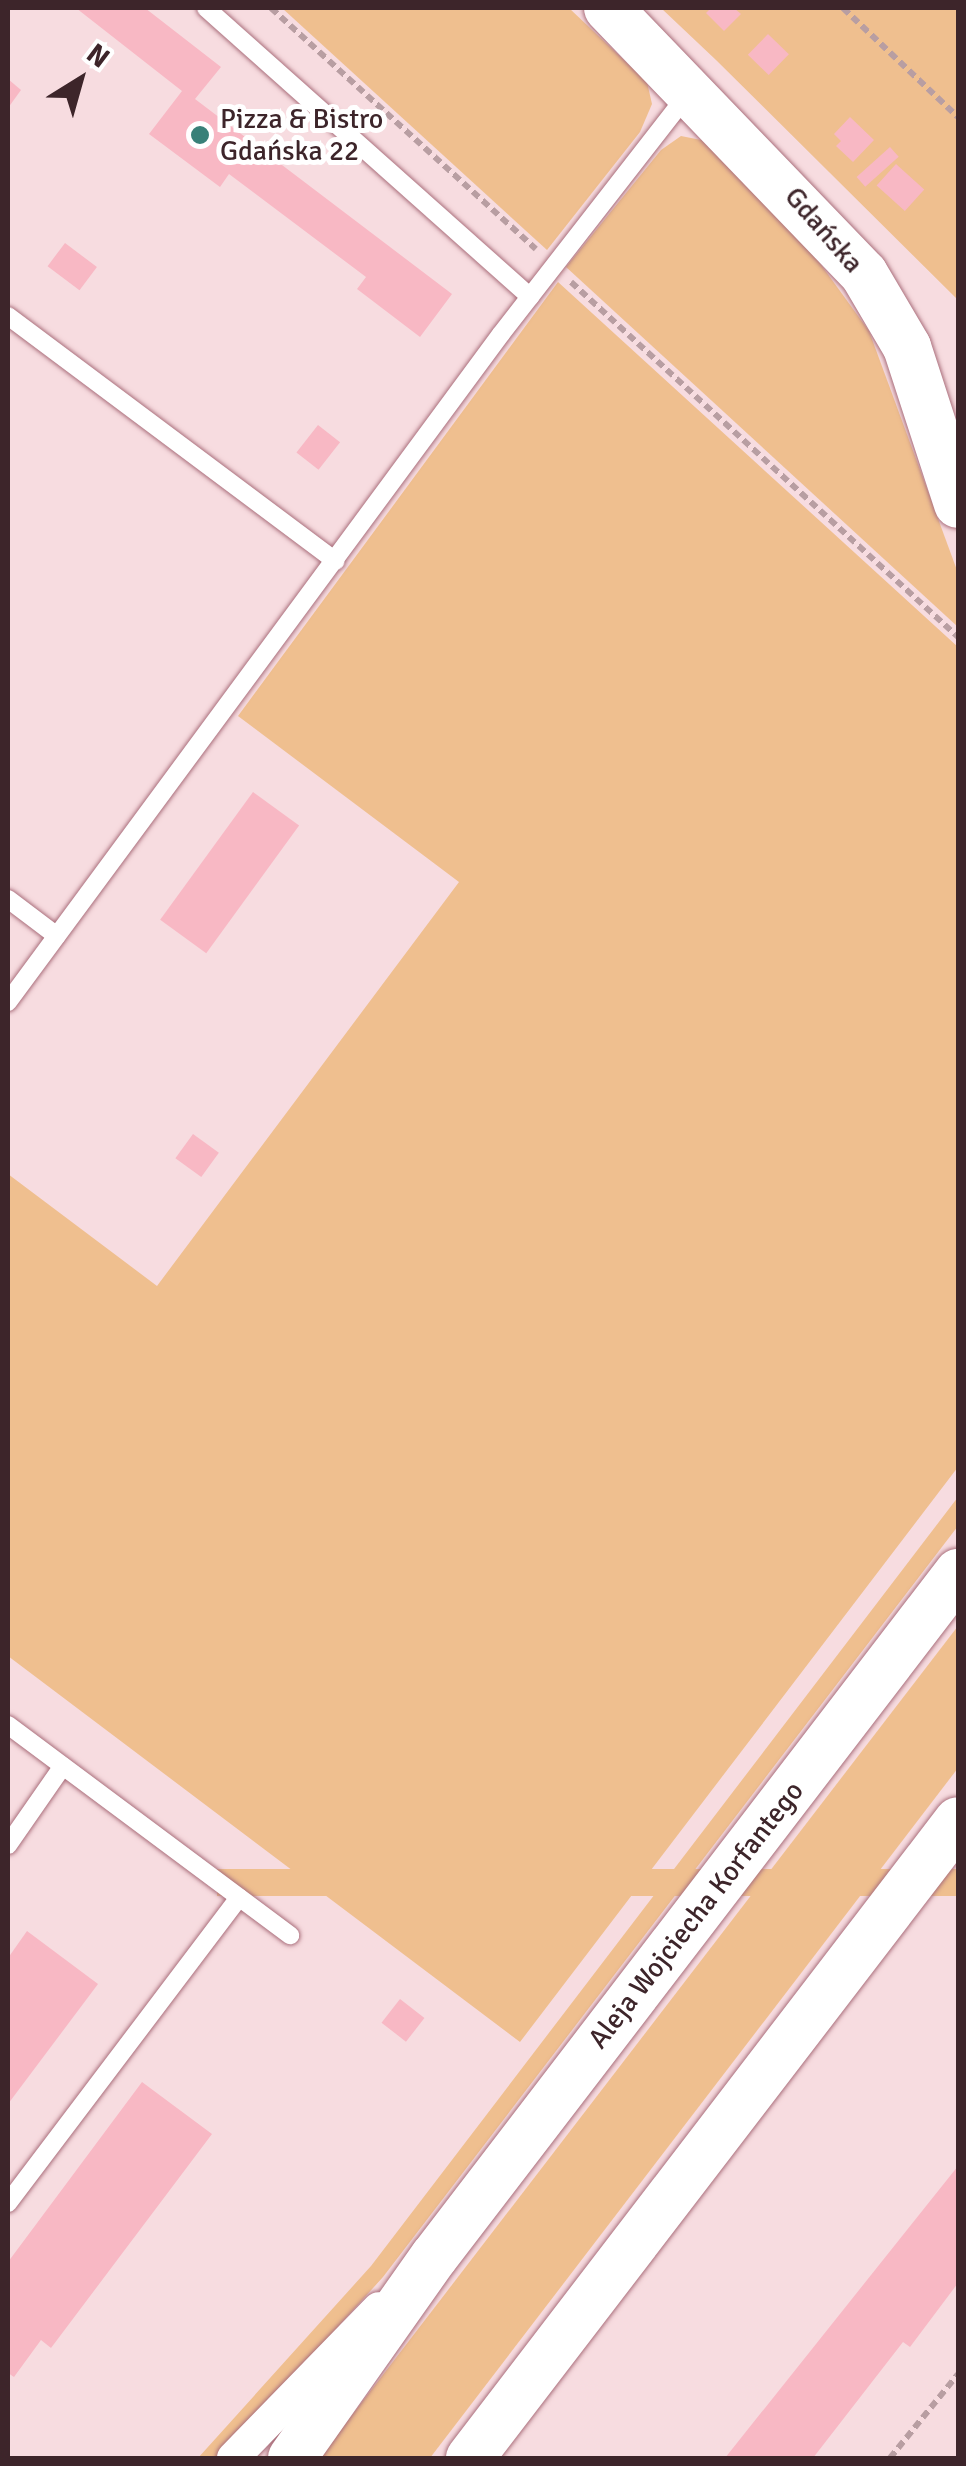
<!DOCTYPE html>
<html>
<head>
<meta charset="utf-8">
<style>
  body { margin:0 }
  #map { position:relative; width:966px; height:2466px; overflow:hidden; background:#f7dce0; font-family:Signika,sans-serif }
  div>[style] { position:absolute }
  [style*='--x'] { left:calc(var(--x)*1px); top:calc(var(--y)*1px); width:calc(var(--w)*1px); rotate:calc(var(--a)*1deg) }
  .green>* { inset:0; background:#efbf8f; transform-origin:0 0 }
  .building>* { inset:0; background:#f8b8c4; transform-origin:0 0 }
  .path>* { height:6px; margin-top:-3px; transform-origin:0; background:repeating-linear-gradient(90deg,#b89ea2 0 8px,transparent 0 13px) }
  .roads { filter:drop-shadow(0 0 2px #aa6f7c) drop-shadow(0 0 2px #aa6f7c) }
  .lane>* { height:18px; margin:-9px; padding:0 9px; transform-origin:9px; border-radius:9px; background:#fff }
  .street>* { height:32px; margin:-16px; padding:0 16px; transform-origin:16px; border-radius:16px; background:#fff }
  .secondary>* { height:48px; margin:-24px; padding:0 24px; transform-origin:24px; border-radius:24px; background:#fff }
  .dots>* { width:28px; height:28px; translate:-50% -50%; box-sizing:border-box; border:5px solid #fff; border-radius:50% }
  span { translate:-50% -50%; white-space:nowrap; text-align:center; line-height:1.15; -webkit-text-stroke:10px #fff; paint-order:stroke }
  .poi-label { font-size:28px; color:#3d252a }
  .left { translate:0 -50%; text-align:left }
  .street-label { font-size:28px; color:#3d252a }
  .frame { position:absolute; inset:0; border:10px solid #3d252a; pointer-events:none }
  .north { position:absolute; left:30px; top:30px; width:100px; height:100px; -webkit-text-stroke:8px #fff; paint-order:stroke; rotate:37deg; font-size:28px; font-weight:700; line-height:40px; text-align:center; color:#3d252a }
  .north::after { content:''; display:block; margin:auto; width:35px; height:45px; background:#3d252a; clip-path:polygon(50% 0,100% 100%,50% 72%,0 100%) }
</style>
</head>
<body>
<div id="map">
  <div class="green">
    <i style="clip-path:polygon(282px 8px,569px 8px,647px 82px,652px 104px,640px 132px,547px 250px)"></i>
    <i style="clip-path:polygon(661px 8px,958px 8px,958px 300px,716px 60px)"></i>
    <i style="clip-path:polygon(681px 136px,706px 141px,719px 154px,819px 262px,869px 331px,958px 573px,958px 627px,566px 267px,661px 150px)"></i>
    <i style="clip-path:polygon(558px 282px,958px 647px,958px 1467px,520px 2042px,8px 1656px,8px 1174px,157px 1286px,459px 882px,238px 716px)"></i>
    <i style="clip-path:polygon(958px 1497px,958px 1526px,383px 2277px,219px 2458px,198px 2458px,371px 2266px)"></i>
    <i style="clip-path:polygon(958px 1626px,958px 1768px,430px 2458px,319px 2458px)"></i>
    <i style="left:958px;top:1869px;width:27px;height:741px;rotate:90deg"></i>
  </div>
  <div class="building">
    <i style="clip-path:polygon(76px 8px,145px 8px,221px 67px,195px 99px,452px 294px,420px 337px,357px 289px,366px 277px,229px 174px,220px 187px,149px 134px,182px 91px)"></i>
    <i style="clip-path:polygon(711px 8px,734px 8px,741px 14px,724px 31px,706px 13px)"></i>
    <i style="left:768px;top:34px;width:29px;height:29px;rotate:44deg"></i>
    <i style="clip-path:polygon(8px 79px,21px 90px,8px 108px)"></i>
    <i style="clip-path:polygon(850px 117px,874px 140px,853px 162px,836px 146px,841px 141px,834px 134px)"></i>
    <i style="left:890px;top:147px;width:13px;height:45px;rotate:48deg"></i>
    <i style="left:896px;top:164px;width:38px;height:29px;rotate:42deg"></i>
    <i style="left:65px;top:243px;width:40px;height:29px;rotate:37deg"></i>
    <i style="left:318px;top:425px;width:28px;height:35px;rotate:38deg"></i>
    <i style="left:253px;top:792px;width:57px;height:158px;rotate:36deg"></i>
    <i style="left:193px;top:1134px;width:32px;height:30px;rotate:36deg"></i>
    <i style="clip-path:polygon(27px 1931px,98px 1984px,8px 2104px,8px 1958px)"></i>
    <i style="left:400px;top:1999px;width:31px;height:30px;rotate:38deg"></i>
    <i style="clip-path:polygon(142px 2082px,212px 2134px,51px 2348px,41px 2340px,14px 2377px,8px 2373px,8px 2262px)"></i>
    <i style="clip-path:polygon(958px 2166px,958px 2283px,910px 2347px,903px 2342px,813px 2458px,725px 2458px)"></i>
  </div>
  <div class="path">
    <i style="--x:271;--y:8;--w:358;--a:42.3"></i>
    <i style="--x:843;--y:8;--w:158;--a:43.5"></i>
    <i style="--x:571;--y:282;--w:525;--a:42.53"></i>
    <i style="--x:890;--y:2458;--w:108;--a:-51"></i>
  </div>
  <div class="roads">
    <div class="lane">
      <i style="--x:206;--y:8;--w:434;--a:41.7"></i>
      <i style="--x:8;--y:316;--w:409;--a:36.8"></i>
      <i style="--x:8;--y:899;--w:61;--a:37.1"></i>
      <i style="--x:8;--y:1002;--w:830;--a:-53.57"></i>
      <i style="--x:501;--y:334;--w:304;--a:-52.1"></i>
      <i style="--x:8;--y:1725;--w:352;--a:36.7"></i>
      <i style="--x:8;--y:1845;--w:96;--a:-55.2"></i>
      <i style="--x:8;--y:2203;--w:383;--a:-52.9"></i>
    </div>
    <div class="street">
      <i style="--x:233;--y:2458;--w:209;--a:-45.8"></i>
    </div>
    <div class="secondary">
      <i style="--x:608;--y:8;--w:369;--a:46.1"></i>
      <i style="--x:864;--y:274;--w:85;--a:59.5"></i>
      <i style="--x:907;--y:347;--w:165;--a:72"></i>
      <i style="--x:292;--y:2458;--w:246;--a:-54.8"></i>
      <i style="--x:434;--y:2257;--w:862;--a:-52.54"></i>
      <i style="--x:470;--y:2458;--w:802;--a:-52.54"></i>
    </div>
  </div>
  <div class="dots">
    <i style="left:200px;top:135px;background:#398078"></i>
  </div>
  <div class="poi-label">
    <span class="left" style="left:220px;top:135px">Pizza &amp; Bistro<br>Gdańska 22</span>
  </div>
  <div class="street-label">
    <span style="left:824px;top:230px;rotate:49deg">Gdańska</span>
    <span style="left:696px;top:1915px;rotate:-52deg">Aleja Wojciecha Korfantego</span>
  </div>
  <div class="frame"></div>
  <div class="north">N</div>
</div>
</body>
</html>
